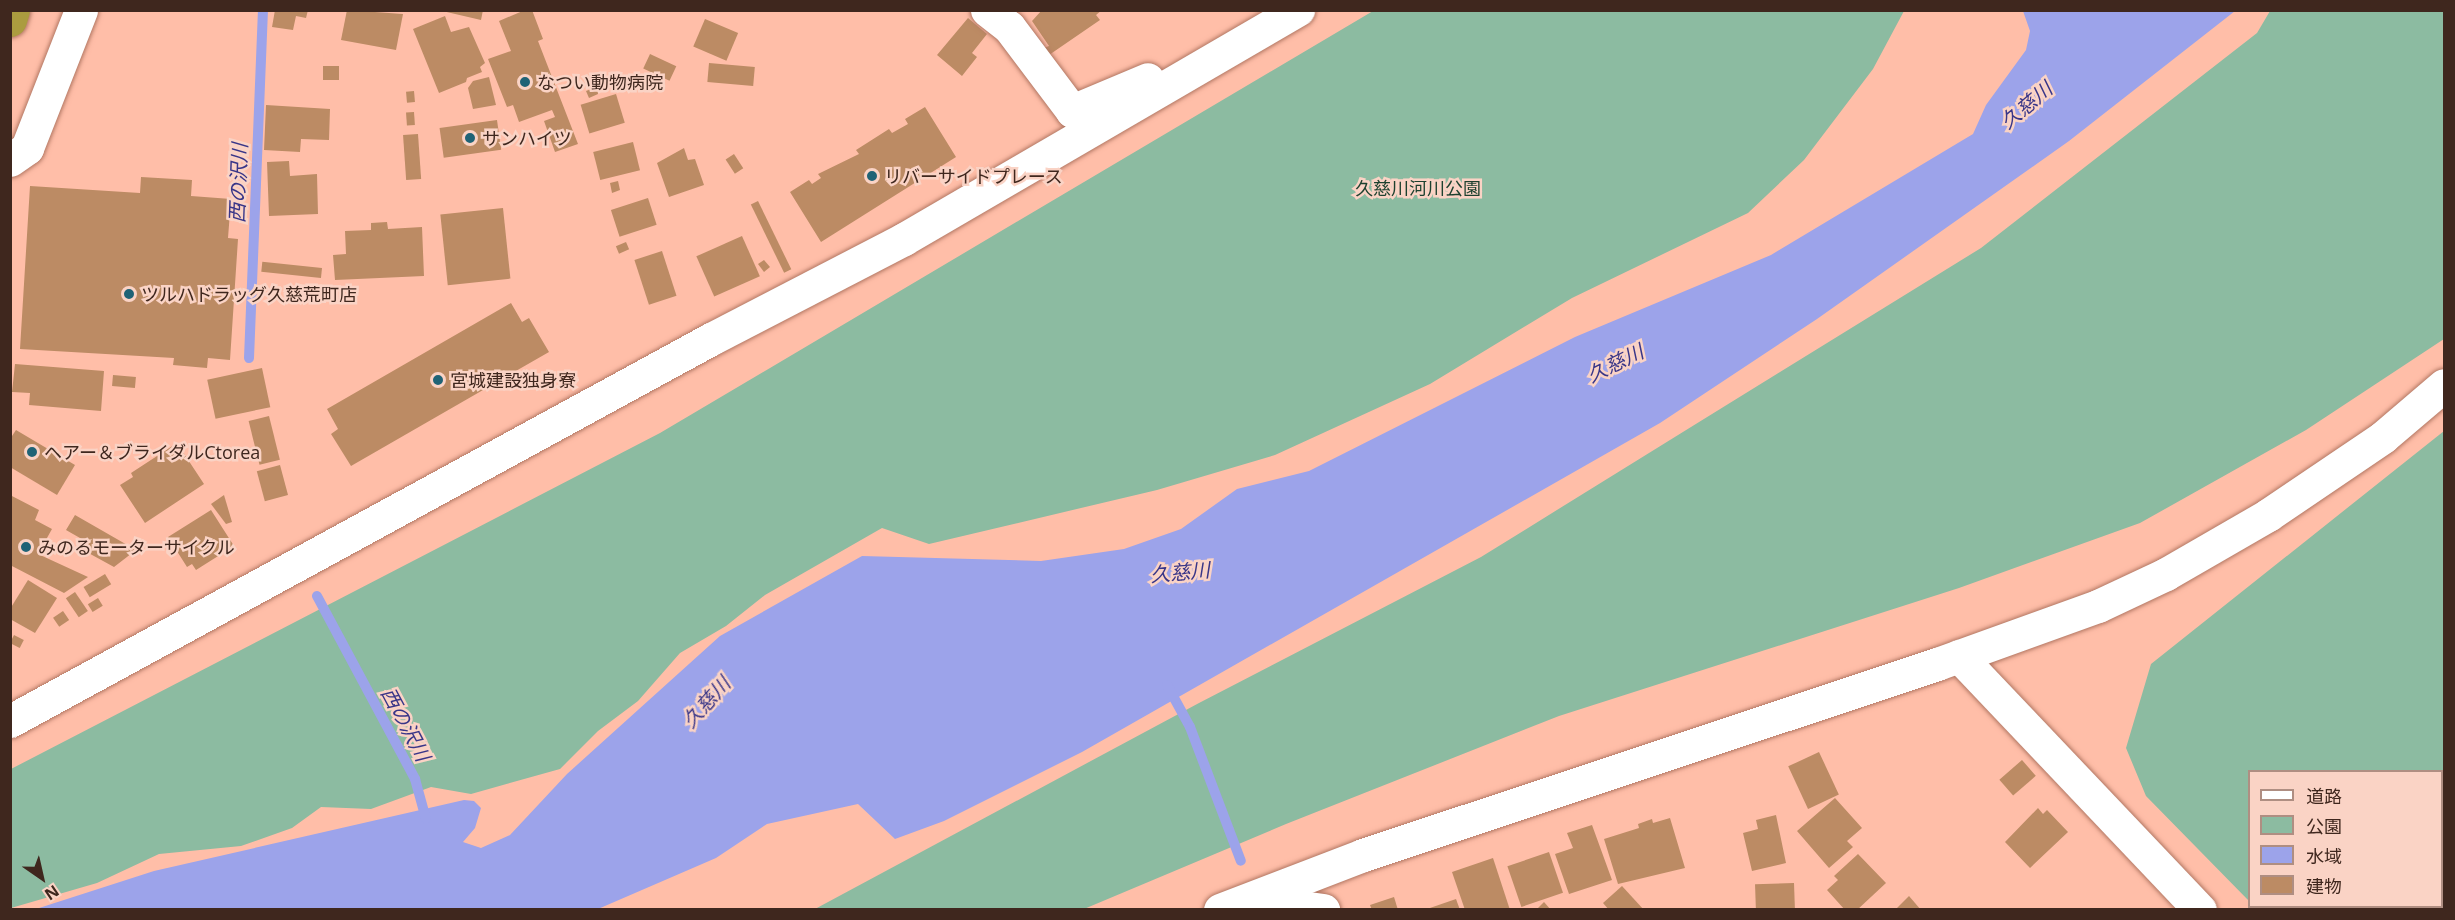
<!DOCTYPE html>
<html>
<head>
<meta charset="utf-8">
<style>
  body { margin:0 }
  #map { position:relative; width:2455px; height:920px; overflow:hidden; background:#ffbea8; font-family:"Open Sans","Noto Sans JP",sans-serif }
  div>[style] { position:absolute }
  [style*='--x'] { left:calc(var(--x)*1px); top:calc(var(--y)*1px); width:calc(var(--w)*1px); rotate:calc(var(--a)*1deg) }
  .green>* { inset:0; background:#8cbba1 }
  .water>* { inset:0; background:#9ca3ea }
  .stream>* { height:10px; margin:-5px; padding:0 5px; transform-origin:5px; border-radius:5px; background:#9ca3ea }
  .building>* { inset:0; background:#bc8b64; transform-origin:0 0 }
  .roads { filter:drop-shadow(0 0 2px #b27763) drop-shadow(0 0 2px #b27763) }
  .minor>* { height:33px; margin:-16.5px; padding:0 16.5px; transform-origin:16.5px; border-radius:16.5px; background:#fff }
  .highway>* { height:33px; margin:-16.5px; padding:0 16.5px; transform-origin:16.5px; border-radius:16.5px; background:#ab9c3f }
  .dots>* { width:16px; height:16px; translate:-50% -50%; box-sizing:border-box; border:3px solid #fad3c5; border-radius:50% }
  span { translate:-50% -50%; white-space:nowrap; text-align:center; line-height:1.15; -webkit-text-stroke:5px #fad3c5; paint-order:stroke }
  .poi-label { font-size:18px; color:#3f271e }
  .left { translate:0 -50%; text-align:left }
  .park-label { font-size:18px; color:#1d412f }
  .water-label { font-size:20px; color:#393688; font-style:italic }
  .frame { position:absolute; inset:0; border:12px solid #3f271e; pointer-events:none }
  .legend { position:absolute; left:2248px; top:770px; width:195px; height:138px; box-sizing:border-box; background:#fad3c5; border:2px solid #af8e82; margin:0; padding:8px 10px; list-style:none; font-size:18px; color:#3f271e }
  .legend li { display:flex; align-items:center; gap:12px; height:30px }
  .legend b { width:30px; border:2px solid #af8e82 }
  .north { position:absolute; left:12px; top:848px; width:60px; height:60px; -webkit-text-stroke:4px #fad3c5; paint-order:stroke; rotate:146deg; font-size:16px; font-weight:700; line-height:24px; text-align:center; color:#3f271e }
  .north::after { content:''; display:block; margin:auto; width:21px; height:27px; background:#3f271e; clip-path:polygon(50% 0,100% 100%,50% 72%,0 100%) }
</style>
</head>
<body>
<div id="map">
  <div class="green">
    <i style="clip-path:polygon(1373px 11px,1904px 11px,1873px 69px,1804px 160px,1748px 213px,1572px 298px,1430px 384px,1275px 455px,1157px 490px,929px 544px,882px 528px,765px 595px,726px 626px,680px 653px,638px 701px,598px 731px,560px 769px,471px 794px,431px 787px,371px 809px,321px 807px,292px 828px,241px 846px,159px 854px,97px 883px,11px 908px,11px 769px,660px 433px)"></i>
    <i style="clip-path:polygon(2270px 11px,2444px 11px,2444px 339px,2306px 430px,2140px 523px,1959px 588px,1559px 716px,1286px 824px,1084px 909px,815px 909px,1199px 703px,1481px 557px,1691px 427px,1981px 248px,2257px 33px)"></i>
    <i style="clip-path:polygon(2444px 431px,2444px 909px,2258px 909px,2255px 907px,2442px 906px,2442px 772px,2250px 772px,2249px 901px,2146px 796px,2126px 748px,2151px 664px)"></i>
  </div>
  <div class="water">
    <i style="clip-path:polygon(2023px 11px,2235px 11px,2069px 141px,1817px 319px,1660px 423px,1082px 752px,944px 821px,895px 839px,858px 804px,767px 824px,716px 858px,598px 909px,36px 909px,154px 871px,464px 800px,474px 801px,481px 808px,475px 828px,463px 842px,481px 848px,510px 835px,567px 774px,720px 636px,862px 556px,1041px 561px,1124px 549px,1181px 529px,1237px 489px,1309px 471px,1575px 337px,1771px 255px,1973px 134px,1986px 105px,2026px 50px,2030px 31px)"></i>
  </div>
  <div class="stream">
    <i style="--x:249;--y:358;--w:348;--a:-87.7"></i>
    <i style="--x:317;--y:596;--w:208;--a:61.8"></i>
    <i style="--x:415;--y:779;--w:41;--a:74.6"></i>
    <i style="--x:1167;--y:685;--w:48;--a:61.3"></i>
    <i style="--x:1190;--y:727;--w:143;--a:69.2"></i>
  </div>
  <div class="building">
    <i style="clip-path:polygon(275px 10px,308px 10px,306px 18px,296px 16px,293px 30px,272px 27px)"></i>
    <i style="clip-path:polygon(347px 10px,403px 14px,396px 50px,341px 40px)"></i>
    <i style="clip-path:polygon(438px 10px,483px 10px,481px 20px)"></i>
    <i style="clip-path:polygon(525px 10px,532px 10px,543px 39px,538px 41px,578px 144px,555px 152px,544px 121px,555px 117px,552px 110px,519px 122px,513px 105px,507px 107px,488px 59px,511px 51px,499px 21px)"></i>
    <i style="clip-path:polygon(1042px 10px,1102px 10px,1096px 15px,1100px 20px,1049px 55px,1044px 48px,1049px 46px,1032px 21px)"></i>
    <i style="clip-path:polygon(445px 16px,451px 32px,469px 27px,485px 63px,480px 67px,482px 72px,467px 78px,466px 82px,439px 93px,413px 29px)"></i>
    <i style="clip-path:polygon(968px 18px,987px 34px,972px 53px,977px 57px,962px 76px,937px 55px)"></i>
    <i style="left:705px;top:19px;width:36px;height:30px;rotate:23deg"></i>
    <i style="left:650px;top:54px;width:29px;height:16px;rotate:25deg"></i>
    <i style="left:709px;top:63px;width:46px;height:19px;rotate:5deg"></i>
    <i style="left:323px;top:66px;width:16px;height:14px"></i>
    <i style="clip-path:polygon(489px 77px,496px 105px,473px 109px,468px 88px,473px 81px)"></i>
    <i style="clip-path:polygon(597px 87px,598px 94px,589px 98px,586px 91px)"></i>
    <i style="left:414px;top:91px;width:11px;height:8px;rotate:85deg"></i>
    <i style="left:616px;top:94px;width:30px;height:37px;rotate:73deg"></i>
    <i style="clip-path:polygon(266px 105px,330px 109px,329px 140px,301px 139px,300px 152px,264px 150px)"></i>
    <i style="clip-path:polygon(925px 107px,956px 157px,821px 242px,790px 192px,809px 180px,812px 184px,821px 178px,818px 174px,859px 154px,856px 150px,889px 129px,892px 133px,908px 124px,905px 119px)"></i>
    <i style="left:414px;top:112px;width:13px;height:8px;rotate:86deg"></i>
    <i style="left:497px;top:120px;width:30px;height:58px;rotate:82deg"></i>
    <i style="left:418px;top:134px;width:45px;height:15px;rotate:86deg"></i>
    <i style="left:633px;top:142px;width:29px;height:41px;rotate:76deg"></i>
    <i style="clip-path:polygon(684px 148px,688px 160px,695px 159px,704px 185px,669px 197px,657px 163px)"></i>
    <i style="left:734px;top:154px;width:17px;height:10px;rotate:57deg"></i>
    <i style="clip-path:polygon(289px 161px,290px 176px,317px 174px,318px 214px,269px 216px,267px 162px)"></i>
    <i style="clip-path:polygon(141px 177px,192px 180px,191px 196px,231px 199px,228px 238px,238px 239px,230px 360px,208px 358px,207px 368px,173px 365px,174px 358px,20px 349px,30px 186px,140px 193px)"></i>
    <i style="clip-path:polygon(618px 181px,620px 190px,612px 193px,610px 183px)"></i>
    <i style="left:648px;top:198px;width:28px;height:39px;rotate:72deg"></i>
    <i style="left:758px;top:201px;width:76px;height:8px;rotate:64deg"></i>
    <i style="left:503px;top:208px;width:71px;height:63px;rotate:84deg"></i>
    <i style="clip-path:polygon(387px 222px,388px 229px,422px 227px,424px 276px,335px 280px,333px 255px,346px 254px,345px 231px,371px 230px,371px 223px)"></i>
    <i style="left:742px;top:236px;width:44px;height:50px;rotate:66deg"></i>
    <i style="left:626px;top:242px;width:8px;height:11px;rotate:67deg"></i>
    <i style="left:662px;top:251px;width:47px;height:29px;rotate:72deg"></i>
    <i style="clip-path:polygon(764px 260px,770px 267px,764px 272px,758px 264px)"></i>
    <i style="left:322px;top:268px;width:10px;height:60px;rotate:96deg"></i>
    <i style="clip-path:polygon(511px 303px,522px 322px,529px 318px,549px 352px,351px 466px,331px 434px,338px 429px,327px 409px)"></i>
    <i style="clip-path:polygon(15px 364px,104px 371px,101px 411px,29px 405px,30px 393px,12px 392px)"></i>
    <i style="left:262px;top:368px;width:40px;height:56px;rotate:78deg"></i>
    <i style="left:113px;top:375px;width:23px;height:11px;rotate:5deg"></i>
    <i style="left:269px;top:416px;width:45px;height:21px;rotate:76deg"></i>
    <i style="clip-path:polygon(16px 430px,75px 465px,57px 495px,10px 467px,10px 439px)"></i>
    <i style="clip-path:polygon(177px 443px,204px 484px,145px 523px,120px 485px,133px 477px,131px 473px)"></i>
    <i style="left:280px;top:465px;width:31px;height:24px;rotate:75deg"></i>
    <i style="clip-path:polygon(10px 495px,39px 510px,35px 520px,52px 529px,38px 554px,88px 577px,64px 593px,10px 565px)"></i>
    <i style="clip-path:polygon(224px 495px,232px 522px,226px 524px,211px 504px)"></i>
    <i style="clip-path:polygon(211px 510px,234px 546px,196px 570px,192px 564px,187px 567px,168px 537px)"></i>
    <i style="clip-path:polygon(75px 515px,136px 550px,114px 567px,83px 550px,87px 542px,66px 530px)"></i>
    <i style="left:105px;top:574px;width:12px;height:25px;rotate:59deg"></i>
    <i style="clip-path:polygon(28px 580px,57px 598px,35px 633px,10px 619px,10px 609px)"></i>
    <i style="left:75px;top:592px;width:23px;height:11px;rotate:56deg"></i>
    <i style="left:98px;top:598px;width:9px;height:12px;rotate:58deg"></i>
    <i style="left:63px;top:611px;width:11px;height:12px;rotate:56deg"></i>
    <i style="left:14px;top:635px;width:11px;height:9px;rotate:27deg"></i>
    <i style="left:1819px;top:752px;width:47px;height:34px;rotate:65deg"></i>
    <i style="left:2022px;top:760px;width:21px;height:30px;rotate:49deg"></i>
    <i style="clip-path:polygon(1835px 798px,1862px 828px,1847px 841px,1853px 847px,1829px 868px,1797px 831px)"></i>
    <i style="clip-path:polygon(2038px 808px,2043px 814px,2047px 810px,2068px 832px,2030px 868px,2005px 842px)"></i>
    <i style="clip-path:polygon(1776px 815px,1786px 863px,1752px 871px,1743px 833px,1758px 829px,1756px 820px)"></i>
    <i style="clip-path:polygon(1670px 818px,1685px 868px,1618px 884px,1604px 839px,1639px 828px,1638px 824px,1652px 819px,1653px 823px)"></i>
    <i style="clip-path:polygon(1592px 825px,1612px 880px,1569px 894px,1555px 854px,1573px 848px,1567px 833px)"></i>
    <i style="left:1549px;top:852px;width:43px;height:44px;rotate:71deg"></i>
    <i style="clip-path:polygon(1858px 854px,1886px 883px,1857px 910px,1845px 910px,1827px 890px,1838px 880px,1834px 876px)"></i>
    <i style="clip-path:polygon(1493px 858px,1510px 910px,1465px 910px,1452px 872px)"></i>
    <i style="left:1794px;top:883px;width:27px;height:39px;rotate:88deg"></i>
    <i style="clip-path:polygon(1622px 886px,1644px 910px,1609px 910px,1603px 903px)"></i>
    <i style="clip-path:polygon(1909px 896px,1921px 910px,1895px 910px)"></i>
    <i style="clip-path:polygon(1394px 897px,1398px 910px,1372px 910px,1370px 905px)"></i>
    <i style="clip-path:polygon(1456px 899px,1460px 910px,1427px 910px,1427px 909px)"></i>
    <i style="clip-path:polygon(1544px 902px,1551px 910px,1536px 910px)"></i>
  </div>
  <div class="roads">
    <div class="minor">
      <i style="--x:987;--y:10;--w:28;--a:38"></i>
      <i style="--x:1009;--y:27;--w:105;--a:53.1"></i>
      <i style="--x:1072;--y:111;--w:82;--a:-22.8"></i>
      <i style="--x:10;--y:160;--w:21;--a:-35"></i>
      <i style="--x:27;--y:148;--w:148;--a:-68.6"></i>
      <i style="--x:1959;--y:656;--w:350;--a:46.5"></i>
      <i style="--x:10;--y:721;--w:798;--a:-28.59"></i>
      <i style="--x:711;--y:339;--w:217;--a:-27.4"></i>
      <i style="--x:904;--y:239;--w:456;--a:-30.2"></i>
      <i style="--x:1251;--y:900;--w:73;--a:7.9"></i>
      <i style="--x:1220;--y:910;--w:153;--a:-21"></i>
      <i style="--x:1363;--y:855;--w:605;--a:-18.4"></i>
      <i style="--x:1937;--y:664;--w:171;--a:-19.8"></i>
      <i style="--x:2098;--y:606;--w:75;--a:-25.2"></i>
      <i style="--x:2166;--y:574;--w:118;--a:-30"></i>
      <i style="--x:2268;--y:515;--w:139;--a:-34.1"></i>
      <i style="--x:2383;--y:437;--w:80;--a:-40.4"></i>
    </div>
    <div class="highway">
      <i style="--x:10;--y:20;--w:10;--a:-73"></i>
    </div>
  </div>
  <div class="dots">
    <i style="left:525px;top:82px;background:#206376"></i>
    <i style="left:470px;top:138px;background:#206376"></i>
    <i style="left:872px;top:176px;background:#206376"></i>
    <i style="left:129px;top:294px;background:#206376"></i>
    <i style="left:438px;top:380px;background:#206376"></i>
    <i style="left:32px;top:452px;background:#206376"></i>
    <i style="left:26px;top:547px;background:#206376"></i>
  </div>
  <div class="poi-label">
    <span class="left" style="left:537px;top:82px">なつい動物病院</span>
    <span class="left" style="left:482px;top:138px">サンハイツ</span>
    <span class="left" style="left:884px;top:176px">リバーサイドプレース</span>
    <span class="left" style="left:141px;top:294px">ツルハドラッグ久慈荒町店</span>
    <span class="left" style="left:450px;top:380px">宮城建設独身寮</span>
    <span class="left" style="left:44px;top:452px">ヘアー＆ブライダルCtorea</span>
    <span class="left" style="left:38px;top:547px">みのるモーターサイクル</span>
  </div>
  <div class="park-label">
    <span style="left:1418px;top:188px">久慈川河川公園</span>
  </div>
  <div class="water-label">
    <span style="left:2026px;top:105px;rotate:-40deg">久慈川</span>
    <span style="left:238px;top:183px;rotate:-88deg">西の沢川</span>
    <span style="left:1615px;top:363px;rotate:-26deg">久慈川</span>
    <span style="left:1180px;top:572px;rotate:-5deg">久慈川</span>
    <span style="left:706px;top:702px;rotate:-48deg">久慈川</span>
    <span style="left:406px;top:724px;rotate:62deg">西の沢川</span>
  </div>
  <div class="frame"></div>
  <ul class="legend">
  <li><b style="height:8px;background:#fff"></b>道路</li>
  <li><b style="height:16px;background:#8cbba1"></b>公園</li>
  <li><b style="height:16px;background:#9ca3ea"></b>水域</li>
  <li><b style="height:16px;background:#bc8b64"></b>建物</li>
  </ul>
  <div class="north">N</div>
</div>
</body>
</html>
